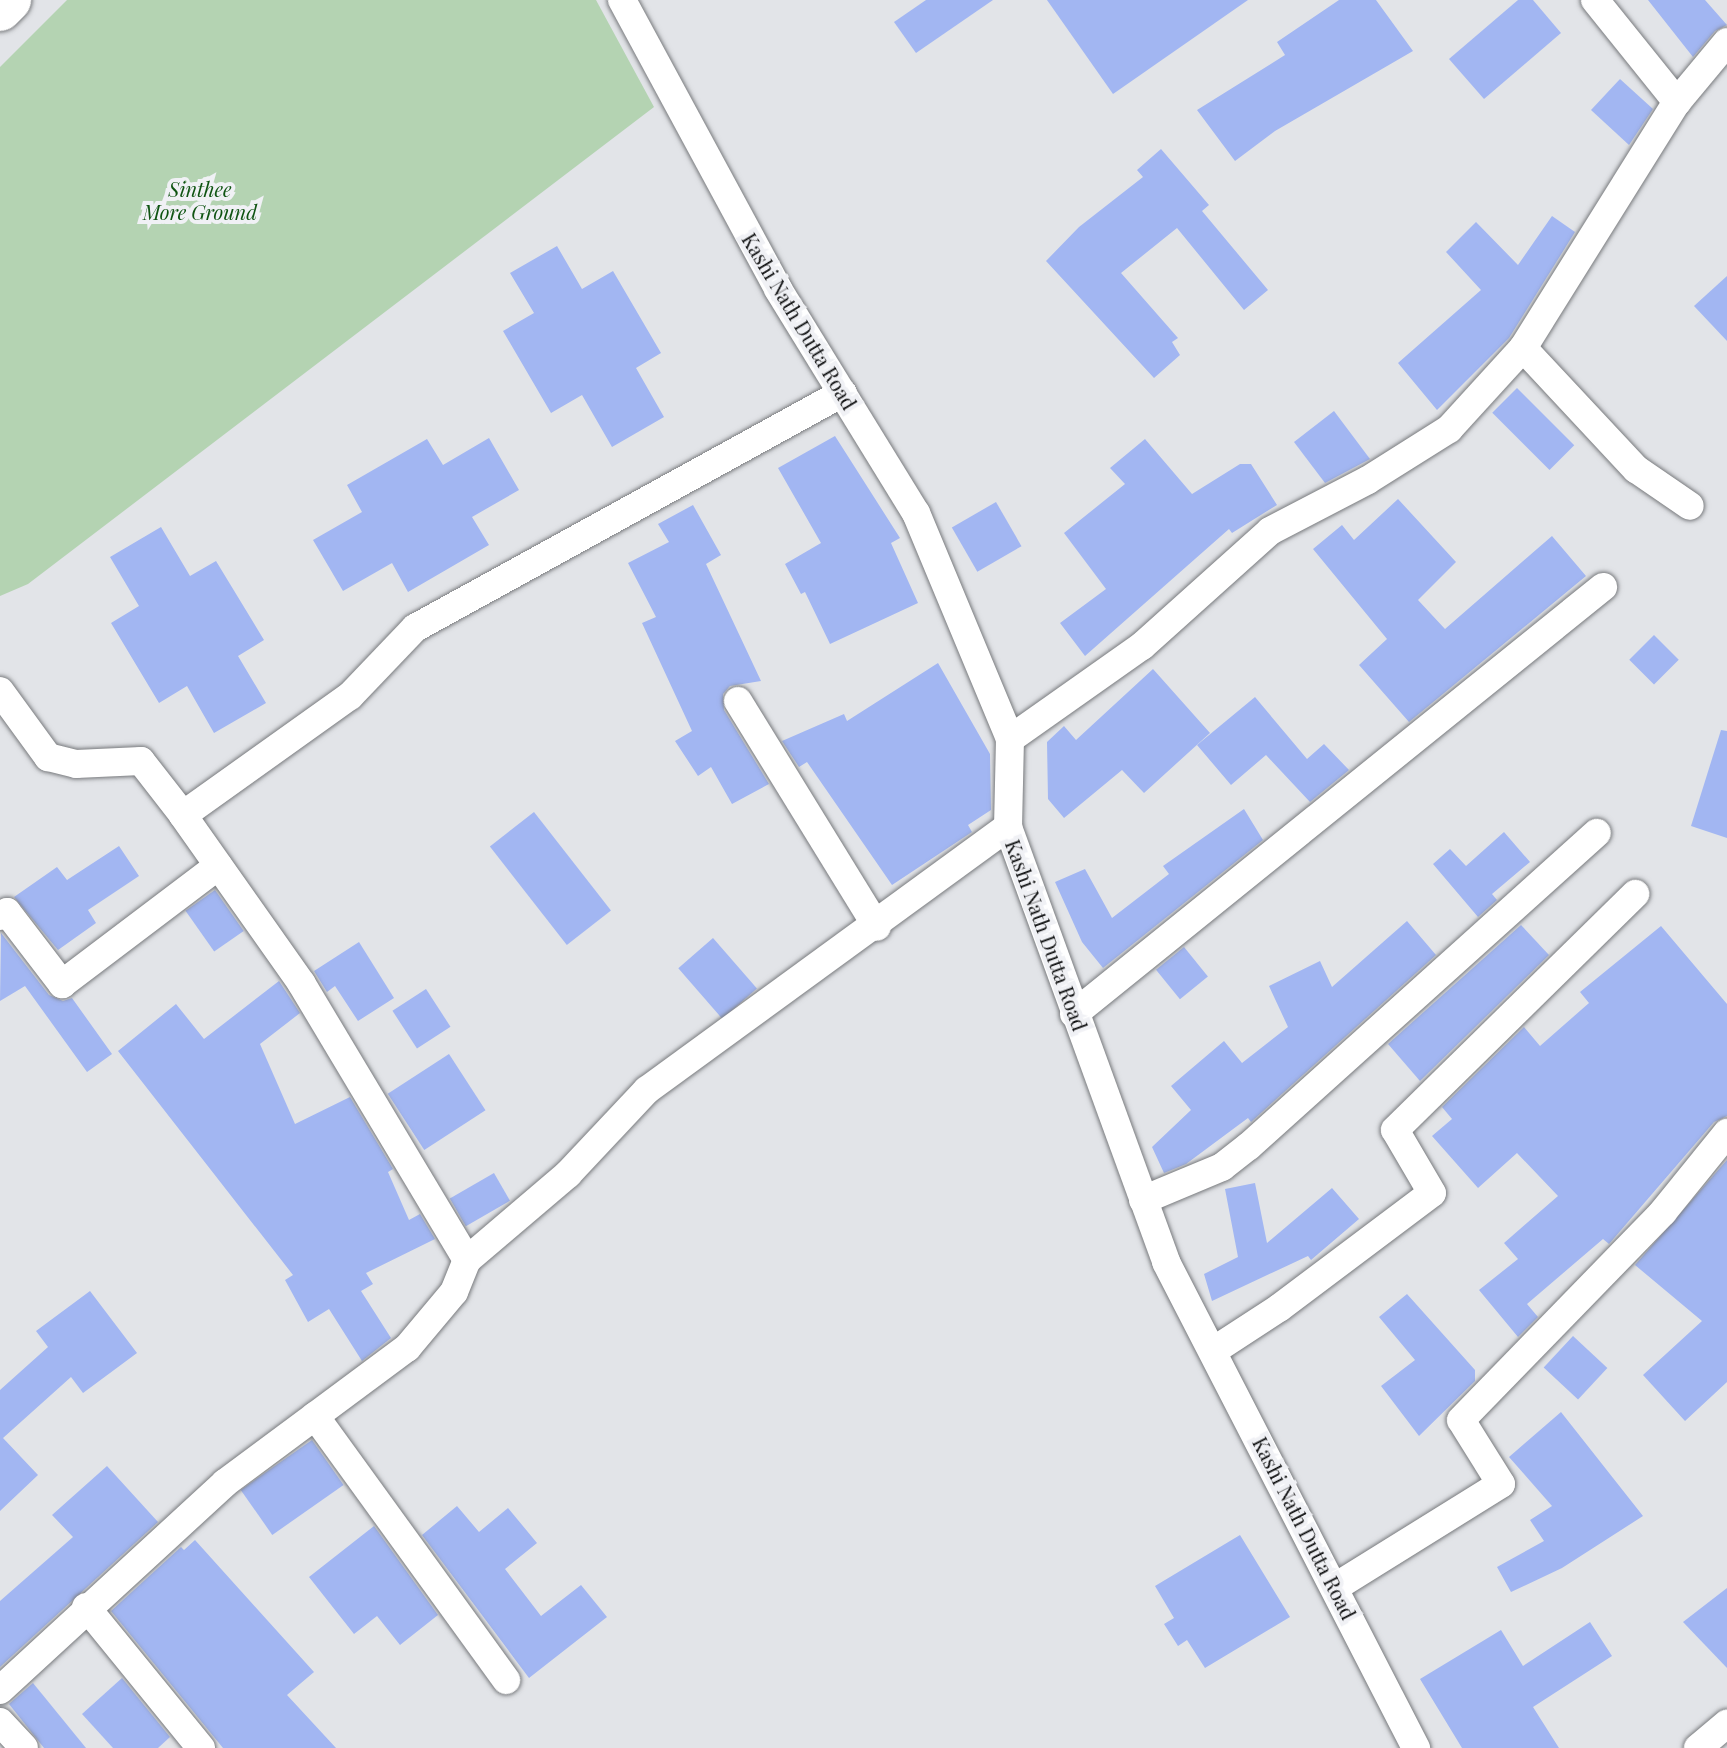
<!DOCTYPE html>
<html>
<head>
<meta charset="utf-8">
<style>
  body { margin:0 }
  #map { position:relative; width:1727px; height:1748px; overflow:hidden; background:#e2e4e8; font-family:"Playfair Display",serif }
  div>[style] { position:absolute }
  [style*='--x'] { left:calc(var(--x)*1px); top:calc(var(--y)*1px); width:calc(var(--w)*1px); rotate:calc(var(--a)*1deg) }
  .green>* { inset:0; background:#b4d3b2 }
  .building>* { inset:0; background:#a2b6f2; transform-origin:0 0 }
  .roads { filter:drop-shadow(0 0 2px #787a7d) drop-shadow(0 0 2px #787a7d) }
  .street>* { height:28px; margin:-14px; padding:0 14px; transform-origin:14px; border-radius:14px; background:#fff }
  .primary>* { height:44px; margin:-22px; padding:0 22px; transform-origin:22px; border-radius:22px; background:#fff }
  span { translate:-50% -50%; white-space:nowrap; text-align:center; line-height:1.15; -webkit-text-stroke:8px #f0f1f5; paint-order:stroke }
  .park-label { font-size:20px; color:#0f5412; font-style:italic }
  .street-label { font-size:20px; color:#0c0d0e }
</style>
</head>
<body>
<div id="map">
  <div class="green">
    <i style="clip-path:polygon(67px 0,596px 0,654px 107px,28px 584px,0 596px,0 67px)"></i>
  </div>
  <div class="building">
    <i style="clip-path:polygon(926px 0,993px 0,916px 53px,894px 22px)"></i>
    <i style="clip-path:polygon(1047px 0,1248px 0,1113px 94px)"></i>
    <i style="clip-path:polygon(1339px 0,1376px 0,1413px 51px,1275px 131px,1235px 161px,1197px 110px,1285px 55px,1277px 42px)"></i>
    <i style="clip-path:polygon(1518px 0,1533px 0,1561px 33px,1484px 99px,1449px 59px)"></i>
    <i style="clip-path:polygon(1648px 0,1705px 0,1727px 25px,1715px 31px,1693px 57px)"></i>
    <i style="clip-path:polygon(1620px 79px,1653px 109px,1629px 145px,1591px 110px)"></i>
    <i style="clip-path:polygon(1161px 149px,1209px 205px,1202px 211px,1268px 290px,1244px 310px,1177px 228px,1121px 273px,1178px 338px,1172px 342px,1180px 355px,1154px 378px,1046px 261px,1079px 227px,1143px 177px,1137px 170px)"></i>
    <i style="clip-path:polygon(1552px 216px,1575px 232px,1509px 338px,1437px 410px,1398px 363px,1481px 290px,1446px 252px,1476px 222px,1518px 265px)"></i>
    <i style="clip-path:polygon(557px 246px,582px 289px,613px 271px,661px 353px,636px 368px,664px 417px,612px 447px,582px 395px,551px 413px,503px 331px,534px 313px,510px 273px)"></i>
    <i style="clip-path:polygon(1727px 276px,1727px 341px,1694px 306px)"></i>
    <i style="left:1517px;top:388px;width:81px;height:35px;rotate:45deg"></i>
    <i style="clip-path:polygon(1334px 411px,1370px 459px,1325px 483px,1294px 442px)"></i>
    <i style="clip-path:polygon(835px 436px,900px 538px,891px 543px,918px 603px,830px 644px,805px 592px,801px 594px,785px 564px,821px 543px,778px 468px)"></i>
    <i style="clip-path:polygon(489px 438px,519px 490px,472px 517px,489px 545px,408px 592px,392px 563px,343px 591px,313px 540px,362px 512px,347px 485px,427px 439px,443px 465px)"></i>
    <i style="clip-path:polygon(1145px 439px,1192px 494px,1240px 464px,1251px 464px,1277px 505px,1232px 533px,1229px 529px,1085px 656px,1060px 623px,1106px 589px,1064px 533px,1125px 484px,1110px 468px)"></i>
    <i style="clip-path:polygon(1398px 499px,1456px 562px,1418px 600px,1445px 629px,1552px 536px,1586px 576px,1409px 722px,1359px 665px,1387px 639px,1313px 549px,1342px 525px,1354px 540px)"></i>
    <i style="left:996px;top:502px;width:51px;height:51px;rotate:60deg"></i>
    <i style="clip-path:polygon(693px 505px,721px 555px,706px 564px,761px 681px,730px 686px,723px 694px,724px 710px,769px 784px,732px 804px,711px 767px,698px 776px,675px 741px,692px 731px,642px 623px,656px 617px,628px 563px,669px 542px,658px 524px)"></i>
    <i style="clip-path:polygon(161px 527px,190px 576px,216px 561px,264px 640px,238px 656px,266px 703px,214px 733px,187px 686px,159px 703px,111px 623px,139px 606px,110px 557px)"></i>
    <i style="left:1654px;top:635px;width:35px;height:35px;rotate:45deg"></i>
    <i style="clip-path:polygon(938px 663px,990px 754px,991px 810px,968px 825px,972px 832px,892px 885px,807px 762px,799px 767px,782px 741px,844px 714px,847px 721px)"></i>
    <i style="clip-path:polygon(1153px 669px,1210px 733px,1144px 793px,1122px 770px,1064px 818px,1048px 799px,1047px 742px,1064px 726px,1076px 740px)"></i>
    <i style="clip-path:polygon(1255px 697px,1307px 759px,1324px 744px,1349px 770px,1310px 802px,1266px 755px,1231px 785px,1197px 745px)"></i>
    <i style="clip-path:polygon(1721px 730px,1727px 731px,1727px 838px,1691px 826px)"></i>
    <i style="clip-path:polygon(1244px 809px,1263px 840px,1103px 968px,1082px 942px,1055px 882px,1085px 869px,1112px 918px,1169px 874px,1163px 866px)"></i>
    <i style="left:534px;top:812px;width:125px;height:56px;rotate:52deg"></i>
    <i style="clip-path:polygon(1504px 832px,1530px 862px,1492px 894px,1497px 900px,1478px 917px,1433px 864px,1450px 849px,1466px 866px)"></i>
    <i style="clip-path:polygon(119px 846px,139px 876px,88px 910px,96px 923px,58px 950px,14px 897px,57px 867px,67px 880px)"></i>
    <i style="left:215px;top:890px;width:50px;height:36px;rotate:55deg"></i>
    <i style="clip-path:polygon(1407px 921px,1436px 955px,1251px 1122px,1248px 1118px,1186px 1164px,1164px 1173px,1152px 1147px,1191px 1110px,1171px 1086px,1224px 1041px,1242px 1063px,1288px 1027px,1269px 986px,1320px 961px,1332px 987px)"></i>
    <i style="clip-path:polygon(1521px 925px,1549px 955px,1420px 1081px,1388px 1044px)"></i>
    <i style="clip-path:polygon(1661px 926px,1727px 1004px,1727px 1116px,1714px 1122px,1609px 1244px,1603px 1239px,1527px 1304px,1538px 1317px,1518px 1337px,1479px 1290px,1518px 1259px,1504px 1243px,1558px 1196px,1517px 1153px,1478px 1188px,1432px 1136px,1452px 1119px,1442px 1107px,1524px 1027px,1540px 1046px,1589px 1003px,1580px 992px)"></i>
    <i style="clip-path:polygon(1px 933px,49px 995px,63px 1001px,72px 998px,112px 1054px,87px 1072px,25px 986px,0 1001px)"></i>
    <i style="left:713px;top:938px;width:67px;height:46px;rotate:49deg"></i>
    <i style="clip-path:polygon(359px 942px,394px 998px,358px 1021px,335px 986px,327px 992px,314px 971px)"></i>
    <i style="left:1184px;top:947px;width:38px;height:36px;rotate:51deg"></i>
    <i style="clip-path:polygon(279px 981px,300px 1013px,260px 1044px,295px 1124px,350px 1097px,393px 1169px,388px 1172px,409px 1220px,420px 1214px,435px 1239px,366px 1273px,373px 1284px,361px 1291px,391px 1338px,362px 1361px,329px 1309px,308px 1322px,285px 1280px,293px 1275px,118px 1051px,176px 1004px,204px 1039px)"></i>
    <i style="left:426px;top:989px;width:45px;height:40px;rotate:57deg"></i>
    <i style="left:449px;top:1054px;width:67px;height:73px;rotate:57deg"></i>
    <i style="clip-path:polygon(1727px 1160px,1727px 1382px,1685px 1421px,1643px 1375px,1702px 1321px,1635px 1265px)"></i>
    <i style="left:494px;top:1173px;width:32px;height:51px;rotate:60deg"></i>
    <i style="clip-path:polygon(1255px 1183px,1267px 1243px,1332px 1188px,1359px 1219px,1311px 1260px,1308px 1256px,1212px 1301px,1204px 1274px,1238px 1257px,1225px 1189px)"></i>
    <i style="clip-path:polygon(90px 1291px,137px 1353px,83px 1393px,71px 1377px,3px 1438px,38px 1475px,0 1511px,0 1390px,48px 1347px,36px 1331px)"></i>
    <i style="clip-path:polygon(1407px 1294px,1475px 1370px,1475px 1381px,1419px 1436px,1381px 1386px,1415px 1360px,1379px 1317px)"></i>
    <i style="left:1573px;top:1336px;width:47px;height:43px;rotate:43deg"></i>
    <i style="clip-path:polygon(1561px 1412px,1643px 1516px,1562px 1568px,1511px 1592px,1497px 1567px,1544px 1541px,1530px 1520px,1552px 1506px,1509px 1457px)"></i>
    <i style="left:312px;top:1440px;width:55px;height:87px;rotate:55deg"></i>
    <i style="clip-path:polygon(107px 1466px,158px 1522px,0 1667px,0 1601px,73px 1537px,52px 1515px)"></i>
    <i style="clip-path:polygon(457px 1506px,479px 1532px,508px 1508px,537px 1543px,505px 1569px,541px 1616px,581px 1585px,607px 1617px,529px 1678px,422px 1535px)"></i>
    <i style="clip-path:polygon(374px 1526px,438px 1615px,400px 1645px,377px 1616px,354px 1634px,309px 1577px)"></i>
    <i style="clip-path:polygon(1240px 1535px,1290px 1617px,1205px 1668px,1187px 1640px,1178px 1646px,1164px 1624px,1174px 1618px,1155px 1586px)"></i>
    <i style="clip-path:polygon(195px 1540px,314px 1672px,287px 1695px,336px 1748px,223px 1748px,111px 1611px,181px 1547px,184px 1550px)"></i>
    <i style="clip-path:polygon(1727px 1588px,1727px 1668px,1683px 1622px)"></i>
    <i style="clip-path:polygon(1590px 1622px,1612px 1656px,1533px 1707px,1559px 1748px,1462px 1748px,1420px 1679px,1501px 1630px,1523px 1666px)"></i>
    <i style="clip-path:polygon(122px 1678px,170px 1737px,158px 1748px,113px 1748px,82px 1714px)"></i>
    <i style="clip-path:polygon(33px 1683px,86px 1748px,44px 1748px,9px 1704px)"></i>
  </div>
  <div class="roads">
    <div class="street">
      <i style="--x:622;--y:0;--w:328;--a:61.6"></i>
      <i style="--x:778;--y:289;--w:263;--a:58.4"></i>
      <i style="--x:916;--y:513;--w:245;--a:67.4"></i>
      <i style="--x:1010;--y:739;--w:88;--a:91.3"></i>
      <i style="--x:1008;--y:827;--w:463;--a:70"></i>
      <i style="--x:1166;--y:1262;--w:547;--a:62.78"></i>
      <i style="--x:1595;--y:0;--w:131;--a:51.2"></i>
      <i style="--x:1523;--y:348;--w:166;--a:47"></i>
      <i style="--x:1636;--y:469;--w:65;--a:34.4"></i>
      <i style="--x:0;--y:691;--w:82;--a:54"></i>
      <i style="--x:48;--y:757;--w:29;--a:14"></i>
      <i style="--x:76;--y:764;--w:65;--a:-2.6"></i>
      <i style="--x:141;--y:761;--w:68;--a:52.1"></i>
      <i style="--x:738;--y:701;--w:265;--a:58.4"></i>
      <i style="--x:1010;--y:739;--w:161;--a:-35.2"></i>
      <i style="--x:1142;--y:646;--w:172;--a:-41.9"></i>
      <i style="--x:1270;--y:531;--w:110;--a:-27.5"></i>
      <i style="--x:1368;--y:480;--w:96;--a:-32.2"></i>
      <i style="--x:1449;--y:429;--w:110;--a:-47.6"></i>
      <i style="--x:1523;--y:348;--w:290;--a:-58"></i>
      <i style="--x:1677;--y:102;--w:78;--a:-50.2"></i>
      <i style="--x:0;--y:916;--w:8;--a:-30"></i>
      <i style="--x:7;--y:912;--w:91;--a:52.6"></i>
      <i style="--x:62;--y:984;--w:196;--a:-37.1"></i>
      <i style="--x:1074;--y:1014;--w:680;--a:-38.91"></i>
      <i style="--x:1143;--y:1200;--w:86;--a:-22.7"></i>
      <i style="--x:1222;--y:1167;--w:34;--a:-38"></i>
      <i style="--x:1249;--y:1146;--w:468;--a:-42"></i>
      <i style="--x:467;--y:1260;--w:322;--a:-120.9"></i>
      <i style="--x:302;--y:984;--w:207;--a:-125.2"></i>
      <i style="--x:183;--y:815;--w:205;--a:-35.5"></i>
      <i style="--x:350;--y:696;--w:94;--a:-46.3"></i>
      <i style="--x:415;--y:628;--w:488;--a:-28.8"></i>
      <i style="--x:1213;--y:1351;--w:79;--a:-33.1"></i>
      <i style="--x:1279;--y:1308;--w:191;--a:-36.9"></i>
      <i style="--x:1432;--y:1193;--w:73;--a:-120.4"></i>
      <i style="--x:1395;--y:1130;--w:337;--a:-44.5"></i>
      <i style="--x:315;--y:1416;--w:326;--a:54.1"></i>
      <i style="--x:1337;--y:1586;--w:193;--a:-31.9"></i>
      <i style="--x:1501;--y:1484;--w:75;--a:-122"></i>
      <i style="--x:1461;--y:1420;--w:290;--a:-45.8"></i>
      <i style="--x:1663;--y:1212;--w:102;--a:-51"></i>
      <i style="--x:86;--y:1607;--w:182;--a:50.8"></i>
      <i style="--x:0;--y:1690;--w:306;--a:-42.6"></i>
      <i style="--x:225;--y:1483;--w:227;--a:-36.6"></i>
      <i style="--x:407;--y:1348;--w:73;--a:-50"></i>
      <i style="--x:454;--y:1292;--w:35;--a:-68"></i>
      <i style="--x:467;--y:1260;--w:133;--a:-40.4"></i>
      <i style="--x:568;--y:1174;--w:115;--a:-46.8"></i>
      <i style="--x:647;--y:1090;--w:447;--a:-36.1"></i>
      <i style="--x:0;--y:1722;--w:35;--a:47"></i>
      <i style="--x:1698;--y:1748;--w:38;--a:-40"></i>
    </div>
    <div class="primary">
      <i style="--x:0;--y:9;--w:13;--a:-45"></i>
    </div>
  </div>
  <div class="park-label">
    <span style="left:200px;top:200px">Sinthee<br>More Ground</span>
  </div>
  <div class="street-label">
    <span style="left:800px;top:321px;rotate:59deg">Kashi Nath Dutta Road</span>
    <span style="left:1047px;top:935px;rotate:70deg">Kashi Nath Dutta Road</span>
    <span style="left:1305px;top:1528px;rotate:63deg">Kashi Nath Dutta Road</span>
  </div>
</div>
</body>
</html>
